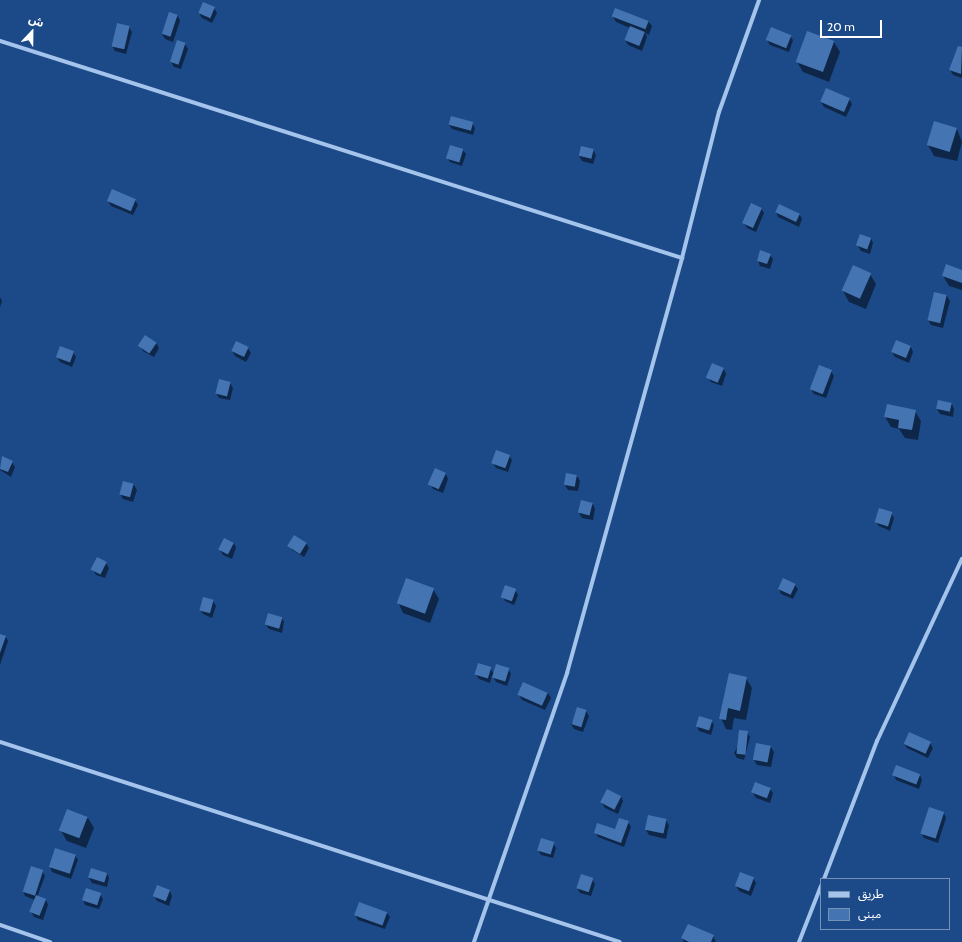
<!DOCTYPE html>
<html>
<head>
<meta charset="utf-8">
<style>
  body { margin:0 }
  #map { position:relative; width:962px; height:942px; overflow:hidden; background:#1c4a89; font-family:Cabin,"Noto Sans Arabic",sans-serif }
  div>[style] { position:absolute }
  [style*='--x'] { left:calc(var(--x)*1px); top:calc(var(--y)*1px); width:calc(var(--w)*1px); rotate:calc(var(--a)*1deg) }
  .shadow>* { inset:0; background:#0007 }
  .building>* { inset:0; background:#4474b1; transform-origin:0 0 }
  .street>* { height:4px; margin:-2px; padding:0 2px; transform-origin:2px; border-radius:2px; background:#a5c4ec }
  span { translate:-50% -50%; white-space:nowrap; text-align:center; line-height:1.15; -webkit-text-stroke:4px #1c4a89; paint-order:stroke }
  .legend { position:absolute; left:820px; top:878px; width:130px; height:52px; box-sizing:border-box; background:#1c4a89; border:1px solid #7792b8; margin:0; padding:5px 7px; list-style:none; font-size:12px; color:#fff }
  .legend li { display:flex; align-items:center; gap:8px; height:20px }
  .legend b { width:20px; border:1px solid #7792b8 }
  .north { position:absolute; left:12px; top:12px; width:40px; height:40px; -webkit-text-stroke:3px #1c4a89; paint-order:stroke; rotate:22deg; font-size:11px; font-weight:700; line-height:16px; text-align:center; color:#fff }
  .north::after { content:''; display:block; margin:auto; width:14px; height:18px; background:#fff; clip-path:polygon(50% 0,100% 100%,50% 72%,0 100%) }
  .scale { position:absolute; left:820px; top:20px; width:62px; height:18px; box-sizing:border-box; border:2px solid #fff; border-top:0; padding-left:5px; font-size:12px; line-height:14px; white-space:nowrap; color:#fff; -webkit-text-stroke:3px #1c4a89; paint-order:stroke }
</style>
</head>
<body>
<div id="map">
  <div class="shadow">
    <i style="clip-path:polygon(214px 8px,217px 13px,212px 23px,202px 18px,199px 13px)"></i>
    <i style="clip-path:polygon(616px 9px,649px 22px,652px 26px,649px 35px,645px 33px,647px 37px,642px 51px,628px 45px,625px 40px,630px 28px,616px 22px,613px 17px)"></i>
    <i style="clip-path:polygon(178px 16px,180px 21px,173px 42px,165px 39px,162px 34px)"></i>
    <i style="clip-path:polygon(129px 27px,132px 32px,126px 54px,115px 51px,112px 46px)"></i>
    <i style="clip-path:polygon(790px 36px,793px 40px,789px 52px,770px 45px,767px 40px)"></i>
    <i style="clip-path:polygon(834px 42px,840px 52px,829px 82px,803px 72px,797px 62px)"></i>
    <i style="clip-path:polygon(185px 44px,188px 49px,181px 69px,174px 67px,171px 62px)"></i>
    <i style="clip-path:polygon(959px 47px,962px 48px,962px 78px,953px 75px,950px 70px)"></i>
    <i style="clip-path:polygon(849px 99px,852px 104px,846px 117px,824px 107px,821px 102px)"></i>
    <i style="clip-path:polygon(472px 123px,475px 128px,473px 135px,452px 129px,449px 125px)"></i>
    <i style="clip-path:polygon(957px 129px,962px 142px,957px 161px,934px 156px,928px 145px)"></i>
    <i style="clip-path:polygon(463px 150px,466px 154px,462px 166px,450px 162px,447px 158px)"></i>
    <i style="clip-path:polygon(593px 150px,596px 155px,593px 164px,582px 161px,579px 156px)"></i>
    <i style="clip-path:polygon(135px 200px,138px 205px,133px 215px,111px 206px,108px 201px)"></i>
    <i style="clip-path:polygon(761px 208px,764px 213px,756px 232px,747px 228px,744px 223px)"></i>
    <i style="clip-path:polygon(776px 212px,800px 215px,802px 219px,799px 227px,778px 217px)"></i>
    <i style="clip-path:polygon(871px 238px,873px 243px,870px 254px,861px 251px,858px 246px)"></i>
    <i style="clip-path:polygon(770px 255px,773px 259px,770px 269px,760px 266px,758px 261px)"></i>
    <i style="clip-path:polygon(853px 266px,870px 274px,876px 284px,866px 309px,849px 302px,843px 291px)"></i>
    <i style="clip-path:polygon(962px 271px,962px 290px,949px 286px,943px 276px)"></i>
    <i style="clip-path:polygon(935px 293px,947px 296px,950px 301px,943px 328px,931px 325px,928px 320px)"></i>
    <i style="clip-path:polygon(0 297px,2px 301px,0 307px)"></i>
    <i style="clip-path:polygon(896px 341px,911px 347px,913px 352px,909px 363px,895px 357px,892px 352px)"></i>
    <i style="clip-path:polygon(156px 343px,159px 348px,154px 357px,143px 351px,140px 346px)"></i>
    <i style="clip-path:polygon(248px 348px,251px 353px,246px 362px,235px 356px,232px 351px)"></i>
    <i style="clip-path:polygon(73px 352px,76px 357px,72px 367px,60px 362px,57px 357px)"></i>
    <i style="clip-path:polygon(724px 369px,726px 374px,722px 386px,711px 382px,708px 378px)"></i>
    <i style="clip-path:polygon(831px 371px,834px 376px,826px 398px,814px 394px,811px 389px)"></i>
    <i style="clip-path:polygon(230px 383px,233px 388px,230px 400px,219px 398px,216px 393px)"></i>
    <i style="clip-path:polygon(952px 404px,954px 409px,953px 417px,940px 414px,937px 409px)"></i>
    <i style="clip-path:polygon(915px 411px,921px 421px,918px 440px,905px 438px,899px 429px,891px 427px,885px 417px)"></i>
    <i style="clip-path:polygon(509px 455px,512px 460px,508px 472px,496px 468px,493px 463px)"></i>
    <i style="clip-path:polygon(3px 458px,12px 462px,15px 467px,11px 477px,0 470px)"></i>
    <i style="clip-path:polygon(446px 474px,448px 479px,443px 493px,433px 489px,430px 484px)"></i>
    <i style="clip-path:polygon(577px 476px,580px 481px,578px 491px,568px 490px,565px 485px)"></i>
    <i style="clip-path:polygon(124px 482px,134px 485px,137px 490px,133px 502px,123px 499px,120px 494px)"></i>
    <i style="clip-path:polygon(593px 504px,595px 509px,593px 520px,582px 518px,579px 513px)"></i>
    <i style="clip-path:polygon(891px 513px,894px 518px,890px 531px,879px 526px,876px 522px)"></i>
    <i style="clip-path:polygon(234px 543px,236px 548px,232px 559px,223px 555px,220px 550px)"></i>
    <i style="clip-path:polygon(306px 543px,309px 548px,304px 557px,292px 550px,290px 546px)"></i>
    <i style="clip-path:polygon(106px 563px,109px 568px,105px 578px,96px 575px,93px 570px)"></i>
    <i style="clip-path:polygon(795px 585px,798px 589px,793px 599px,781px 594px,779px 589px)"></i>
    <i style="clip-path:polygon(433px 589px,439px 599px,430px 623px,403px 613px,398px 602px)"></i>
    <i style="clip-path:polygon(515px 590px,518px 595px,514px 605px,505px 601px,503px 597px)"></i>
    <i style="clip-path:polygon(213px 601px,216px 606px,212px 618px,203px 614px,200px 610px)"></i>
    <i style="clip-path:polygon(282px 618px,284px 622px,282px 633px,269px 629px,266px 625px)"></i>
    <i style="clip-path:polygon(0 635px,6px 637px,8px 641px,0 665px)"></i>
    <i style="clip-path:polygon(490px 668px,494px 674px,508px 669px,511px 674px,507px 686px,496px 682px,492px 675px,490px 683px,479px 679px,476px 675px)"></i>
    <i style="clip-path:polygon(746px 678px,752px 688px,746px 720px,734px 718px,732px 730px,726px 729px,721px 718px)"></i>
    <i style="clip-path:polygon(548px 693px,551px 698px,545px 710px,522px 700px,519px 695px)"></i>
    <i style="clip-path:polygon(586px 711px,589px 716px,583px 732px,574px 729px,571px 724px)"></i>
    <i style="clip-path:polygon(711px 720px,714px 725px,711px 735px,699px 731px,697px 726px)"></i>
    <i style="clip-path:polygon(747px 732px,750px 737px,744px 760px,737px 758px,734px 753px)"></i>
    <i style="clip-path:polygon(930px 743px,933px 748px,928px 758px,907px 748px,904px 744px)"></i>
    <i style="clip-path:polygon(771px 747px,774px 752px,771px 767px,757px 765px,754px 760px)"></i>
    <i style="clip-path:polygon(897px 766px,920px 775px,922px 780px,919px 789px,896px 780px,894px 775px)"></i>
    <i style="clip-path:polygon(770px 789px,773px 793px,770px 803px,756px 798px,753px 793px)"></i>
    <i style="clip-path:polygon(621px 796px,623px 801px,618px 814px,605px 808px,602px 803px)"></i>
    <i style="clip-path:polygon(944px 813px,946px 818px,938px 843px,924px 838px,921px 833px)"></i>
    <i style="clip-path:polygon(649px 817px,666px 820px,669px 825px,666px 839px,649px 835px,646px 830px)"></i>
    <i style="clip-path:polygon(88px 818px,94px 828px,86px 848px,67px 841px,61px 831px)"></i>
    <i style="clip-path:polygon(628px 822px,631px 827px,624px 847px,598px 837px,595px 832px,616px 830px)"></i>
    <i style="clip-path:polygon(553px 843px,556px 848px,553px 858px,541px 855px,538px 850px)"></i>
    <i style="clip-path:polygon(75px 855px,78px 860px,71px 879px,52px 872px,50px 867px)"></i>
    <i style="clip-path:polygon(42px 871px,45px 876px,37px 897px,46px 900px,48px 905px,43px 920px,34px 917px,31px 912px,35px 900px,25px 896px,23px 891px)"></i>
    <i style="clip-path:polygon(107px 873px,109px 878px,107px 887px,92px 883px,89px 878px)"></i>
    <i style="clip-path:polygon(753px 878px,756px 883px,751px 896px,739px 891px,736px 886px)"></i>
    <i style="clip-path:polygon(592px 879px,595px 884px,591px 896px,580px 893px,577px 888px)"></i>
    <i style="clip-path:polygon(157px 886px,170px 891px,172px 896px,169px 906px,157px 901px,154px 896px)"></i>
    <i style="clip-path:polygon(100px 894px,103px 899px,99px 909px,85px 905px,83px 900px)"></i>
    <i style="clip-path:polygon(359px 903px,387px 913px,390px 917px,385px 929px,358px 920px,355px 915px)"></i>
    <i style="clip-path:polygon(713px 936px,716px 942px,684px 942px,682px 938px)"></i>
  </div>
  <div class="building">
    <i style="left:203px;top:2px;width:13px;height:12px;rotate:23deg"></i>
    <i style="left:615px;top:8px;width:36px;height:9px;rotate:21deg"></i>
    <i style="left:169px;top:12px;width:9px;height:23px;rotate:18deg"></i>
    <i style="left:117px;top:23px;width:13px;height:24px;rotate:13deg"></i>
    <i style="left:630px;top:26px;width:16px;height:15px;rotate:22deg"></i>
    <i style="left:771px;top:27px;width:22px;height:14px;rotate:22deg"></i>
    <i style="left:807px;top:31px;width:29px;height:33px;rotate:20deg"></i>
    <i style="left:177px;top:40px;width:9px;height:23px;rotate:18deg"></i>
    <i style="clip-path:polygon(958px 46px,962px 47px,961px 74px,949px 70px)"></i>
    <i style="left:826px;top:88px;width:26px;height:15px;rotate:23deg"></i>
    <i style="left:451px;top:116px;width:23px;height:9px;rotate:15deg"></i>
    <i style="left:934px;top:121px;width:24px;height:25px;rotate:17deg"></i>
    <i style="left:450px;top:145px;width:14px;height:14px;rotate:17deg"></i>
    <i style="left:581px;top:146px;width:13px;height:10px;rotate:13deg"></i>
    <i style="left:112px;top:189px;width:26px;height:13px;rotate:23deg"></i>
    <i style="left:751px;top:203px;width:12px;height:22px;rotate:24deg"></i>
    <i style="left:779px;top:204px;width:23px;height:9px;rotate:25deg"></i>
    <i style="left:860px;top:234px;width:12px;height:12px;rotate:20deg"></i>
    <i style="clip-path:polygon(760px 250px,771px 254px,767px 264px,757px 261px)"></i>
    <i style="clip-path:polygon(946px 264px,962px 270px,962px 283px,942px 276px)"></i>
    <i style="left:853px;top:265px;width:20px;height:28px;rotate:24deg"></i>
    <i style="left:934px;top:292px;width:13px;height:29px;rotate:13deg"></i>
    <i style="left:145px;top:335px;width:14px;height:13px;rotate:34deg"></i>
    <i style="left:896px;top:340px;width:16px;height:13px;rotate:22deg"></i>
    <i style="left:236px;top:341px;width:14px;height:11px;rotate:25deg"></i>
    <i style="left:60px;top:346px;width:15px;height:12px;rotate:20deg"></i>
    <i style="left:712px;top:363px;width:13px;height:16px;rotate:23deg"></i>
    <i style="left:819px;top:365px;width:14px;height:26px;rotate:21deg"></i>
    <i style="left:219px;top:379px;width:12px;height:15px;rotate:14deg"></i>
    <i style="left:938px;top:400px;width:14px;height:9px;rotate:12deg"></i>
    <i style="clip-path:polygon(887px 404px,916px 410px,912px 430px,898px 428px,899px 420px,884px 417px)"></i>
    <i style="left:496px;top:450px;width:15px;height:14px;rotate:20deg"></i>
    <i style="clip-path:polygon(2px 456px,13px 461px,8px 472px,0 469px)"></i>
    <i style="left:435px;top:468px;width:12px;height:18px;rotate:24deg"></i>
    <i style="left:566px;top:473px;width:11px;height:12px;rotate:10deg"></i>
    <i style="left:123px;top:481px;width:11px;height:14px;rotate:15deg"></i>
    <i style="left:581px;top:500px;width:12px;height:13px;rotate:14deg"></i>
    <i style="left:879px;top:508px;width:14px;height:15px;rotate:17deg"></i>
    <i style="left:294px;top:535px;width:15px;height:13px;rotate:32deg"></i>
    <i style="left:224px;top:538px;width:11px;height:13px;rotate:27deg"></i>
    <i style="left:97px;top:557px;width:11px;height:14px;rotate:27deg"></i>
    <i style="left:406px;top:578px;width:30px;height:27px;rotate:20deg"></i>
    <i style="left:783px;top:578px;width:14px;height:12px;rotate:25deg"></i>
    <i style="left:505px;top:585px;width:12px;height:13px;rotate:20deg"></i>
    <i style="left:203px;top:597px;width:11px;height:14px;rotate:15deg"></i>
    <i style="left:268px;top:613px;width:15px;height:12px;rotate:16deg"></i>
    <i style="clip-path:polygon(0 634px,6px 636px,0 653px)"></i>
    <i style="left:478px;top:663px;width:14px;height:12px;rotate:17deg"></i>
    <i style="left:496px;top:664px;width:14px;height:14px;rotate:17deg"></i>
    <i style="clip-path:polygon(729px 673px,747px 677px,740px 711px,728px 708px,726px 720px,719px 719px)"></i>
    <i style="left:523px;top:682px;width:27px;height:14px;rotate:24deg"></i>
    <i style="left:577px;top:707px;width:10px;height:18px;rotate:17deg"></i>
    <i style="left:699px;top:716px;width:14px;height:11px;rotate:17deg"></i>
    <i style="left:739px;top:730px;width:9px;height:24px;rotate:6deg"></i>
    <i style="left:909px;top:732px;width:24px;height:13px;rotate:24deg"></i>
    <i style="left:756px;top:743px;width:15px;height:17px;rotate:11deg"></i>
    <i style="left:896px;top:765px;width:26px;height:11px;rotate:21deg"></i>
    <i style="left:755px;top:782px;width:17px;height:11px;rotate:21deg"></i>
    <i style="left:607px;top:789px;width:16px;height:15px;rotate:27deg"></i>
    <i style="left:929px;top:807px;width:16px;height:28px;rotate:18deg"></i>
    <i style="left:67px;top:809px;width:22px;height:23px;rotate:21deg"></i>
    <i style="left:648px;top:815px;width:19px;height:15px;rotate:12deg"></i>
    <i style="clip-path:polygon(619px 818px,629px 821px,621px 843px,594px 833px,597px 823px,615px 829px)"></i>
    <i style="left:541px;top:838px;width:14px;height:13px;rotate:17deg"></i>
    <i style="left:55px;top:848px;width:22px;height:20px;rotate:18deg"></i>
    <i style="left:31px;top:866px;width:13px;height:27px;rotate:18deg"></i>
    <i style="left:91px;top:868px;width:17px;height:10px;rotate:17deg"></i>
    <i style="left:740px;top:872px;width:15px;height:15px;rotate:20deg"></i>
    <i style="left:581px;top:874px;width:13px;height:15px;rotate:18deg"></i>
    <i style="left:157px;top:885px;width:14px;height:12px;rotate:21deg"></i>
    <i style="left:86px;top:888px;width:16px;height:13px;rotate:18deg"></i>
    <i style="left:36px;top:895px;width:11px;height:18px;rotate:22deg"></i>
    <i style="left:359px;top:902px;width:30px;height:14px;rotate:20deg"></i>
    <i style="clip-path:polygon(688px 924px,714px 935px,711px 942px,689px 942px,681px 938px)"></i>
  </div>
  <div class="street">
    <i style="--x:0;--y:41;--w:716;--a:17.65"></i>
    <i style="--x:0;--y:742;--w:651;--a:17.88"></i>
    <i style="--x:824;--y:879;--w:148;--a:-69"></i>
    <i style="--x:877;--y:741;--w:201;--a:-65"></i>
    <i style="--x:0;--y:925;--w:53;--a:18.8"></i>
    <i style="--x:474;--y:942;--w:285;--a:-70.9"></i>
    <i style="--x:567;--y:673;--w:431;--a:-74.5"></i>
    <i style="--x:682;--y:258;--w:151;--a:-75.8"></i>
    <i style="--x:719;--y:112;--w:119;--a:-70.3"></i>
    <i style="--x:799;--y:942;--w:60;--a:-68.6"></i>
  </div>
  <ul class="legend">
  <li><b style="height:5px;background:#a5c4ec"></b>طريق</li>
  <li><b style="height:11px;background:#4474b1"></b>مبنى</li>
  </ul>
  <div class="north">ش</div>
  <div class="scale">20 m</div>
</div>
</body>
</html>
